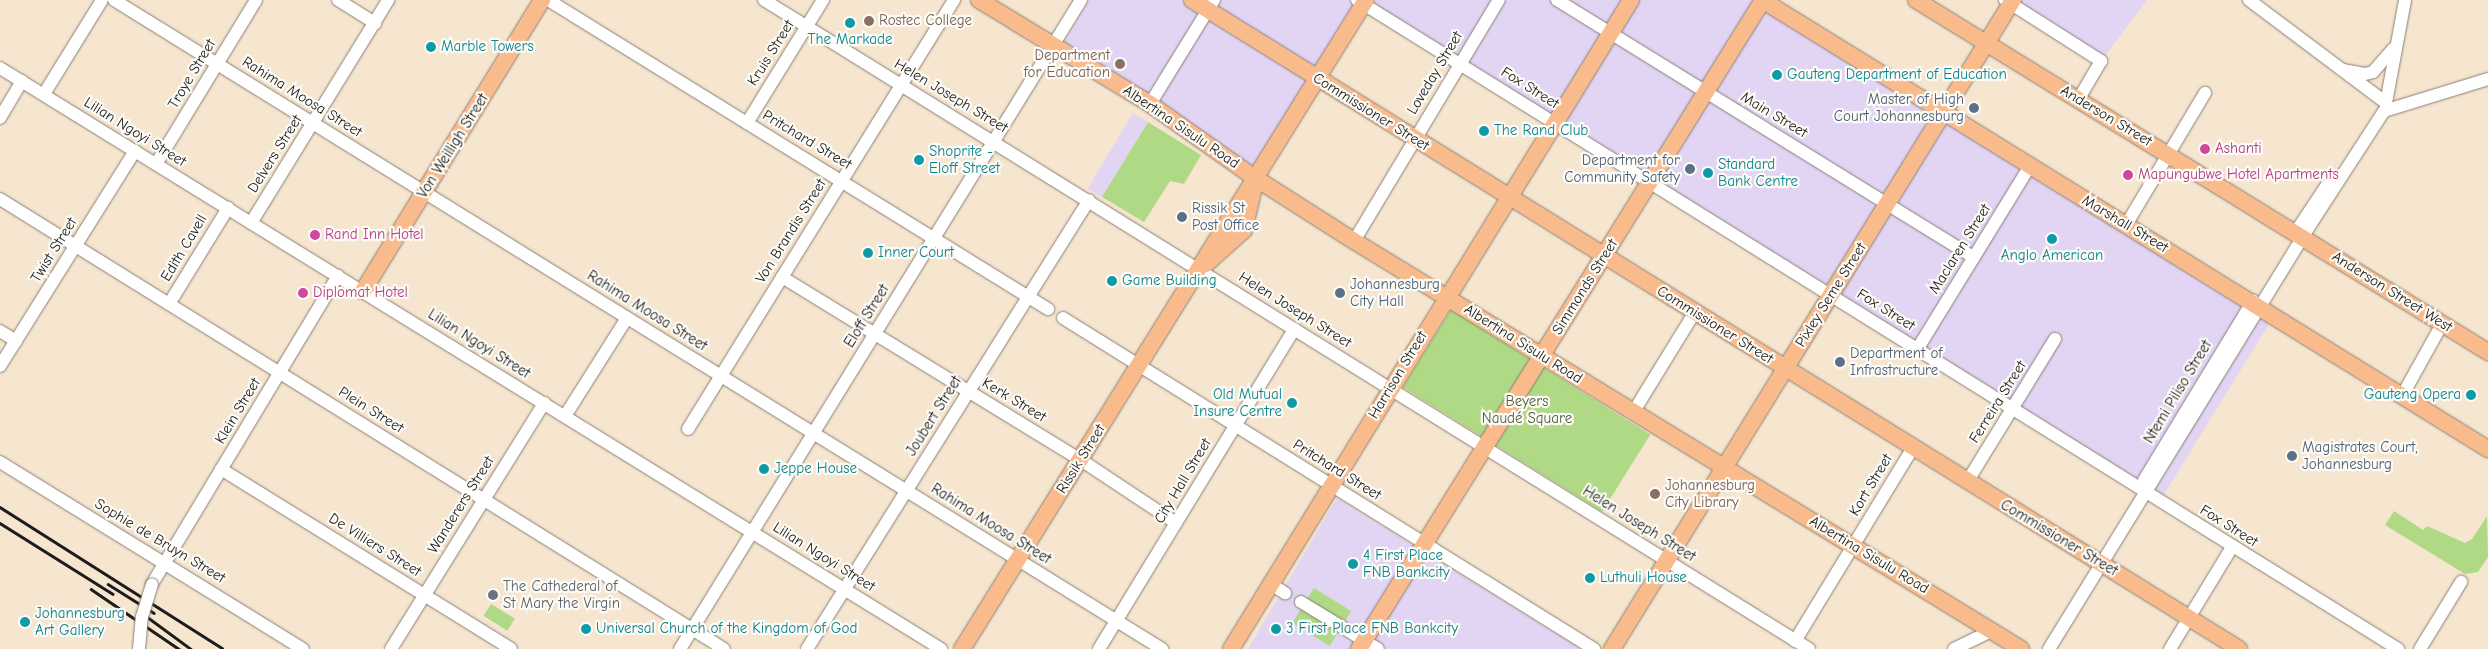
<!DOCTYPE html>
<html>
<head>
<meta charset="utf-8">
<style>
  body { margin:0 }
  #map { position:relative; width:2488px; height:649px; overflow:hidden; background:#f6e5cf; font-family:"Comic Neue",sans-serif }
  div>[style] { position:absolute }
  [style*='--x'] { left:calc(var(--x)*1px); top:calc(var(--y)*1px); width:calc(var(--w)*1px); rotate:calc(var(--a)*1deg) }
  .built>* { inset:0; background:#e2d4f3; transform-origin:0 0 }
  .green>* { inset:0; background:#b0d985; transform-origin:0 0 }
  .roads { filter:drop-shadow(0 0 1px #898076) drop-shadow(0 0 1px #898076) }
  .minor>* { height:12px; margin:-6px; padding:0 6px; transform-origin:6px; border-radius:6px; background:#fff }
  .major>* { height:16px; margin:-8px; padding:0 8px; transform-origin:8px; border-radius:8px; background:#fabb8c }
  .rail>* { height:2.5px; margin:-1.25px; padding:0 1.25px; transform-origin:1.25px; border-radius:1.25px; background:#1c1c1c }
  .bridges { filter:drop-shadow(0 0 1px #898076) drop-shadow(0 0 1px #898076) }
  .minor-bridge>* { height:12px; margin:-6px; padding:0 6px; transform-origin:6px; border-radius:6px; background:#fff }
  .dots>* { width:14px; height:14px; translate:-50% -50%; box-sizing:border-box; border:2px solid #fdfcf7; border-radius:50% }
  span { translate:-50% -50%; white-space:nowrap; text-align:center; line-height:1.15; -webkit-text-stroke:4.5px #fdfcf7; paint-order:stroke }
  .education-label { font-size:15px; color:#785e54 }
  .left { translate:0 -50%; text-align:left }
  .right { translate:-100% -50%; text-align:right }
  .culture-label { font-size:15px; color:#0d838f }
  .street-label { font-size:15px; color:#1c1c1c }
  .service-label { font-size:15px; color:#4e5e75 }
  .hotel-label { font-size:15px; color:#b23c85 }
  .park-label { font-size:15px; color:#505e41 }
  .worship-label { font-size:15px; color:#5b616d }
</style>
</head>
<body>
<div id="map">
  <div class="built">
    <i style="clip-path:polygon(1089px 0,1372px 0,1263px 178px,1059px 51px)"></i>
    <i style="clip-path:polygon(1376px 0,1752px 0,2269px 324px,2163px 496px,1374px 4px)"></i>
    <i style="clip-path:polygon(2010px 0,2147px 0,2104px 57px)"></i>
    <i style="left:1133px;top:113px;width:17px;height:88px;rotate:31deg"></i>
    <i style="clip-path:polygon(1337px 498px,1581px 649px,1248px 649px)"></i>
  </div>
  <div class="green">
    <i style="clip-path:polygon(1148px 122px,1201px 155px,1184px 184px,1170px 181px,1144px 222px,1102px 197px)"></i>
    <i style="left:1451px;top:310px;width:235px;height:91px;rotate:32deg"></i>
    <i style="clip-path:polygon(2394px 511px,2423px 530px,2427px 526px,2465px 543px,2472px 539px,2487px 516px,2488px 557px,2478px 572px,2465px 574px,2385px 525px)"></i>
    <i style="left:1314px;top:588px;width:44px;height:41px;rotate:32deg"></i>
    <i style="left:491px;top:604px;width:28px;height:14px;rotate:32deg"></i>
  </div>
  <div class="roads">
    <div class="minor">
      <i style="--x:114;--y:0;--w:1233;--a:31.77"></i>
      <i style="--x:338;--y:0;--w:44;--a:31.9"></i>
      <i style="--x:548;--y:0;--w:588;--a:31.72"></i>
      <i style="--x:764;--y:0;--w:1230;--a:31.84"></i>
      <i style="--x:1357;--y:0;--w:1227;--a:31.94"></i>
      <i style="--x:1557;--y:0;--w:490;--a:31.7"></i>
      <i style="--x:2005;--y:0;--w:114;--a:32.4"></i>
      <i style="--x:2101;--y:61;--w:45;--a:120.5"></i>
      <i style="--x:2249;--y:0;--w:171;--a:36.9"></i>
      <i style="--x:2386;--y:103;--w:5;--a:79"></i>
      <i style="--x:0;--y:68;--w:1106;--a:31.69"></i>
      <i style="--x:2343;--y:70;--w:22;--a:10"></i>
      <i style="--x:2365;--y:74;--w:8;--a:-14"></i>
      <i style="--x:2373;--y:72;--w:30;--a:-49"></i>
      <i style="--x:44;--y:94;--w:110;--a:-58.3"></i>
      <i style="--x:2386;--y:103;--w:105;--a:-79.5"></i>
      <i style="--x:1150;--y:104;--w:122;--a:-58.4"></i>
      <i style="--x:0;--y:118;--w:43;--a:-59.3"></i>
      <i style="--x:747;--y:123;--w:145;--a:-58.3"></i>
      <i style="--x:156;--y:164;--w:192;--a:-58.6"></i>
      <i style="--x:0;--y:199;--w:852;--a:31.86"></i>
      <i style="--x:251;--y:223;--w:262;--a:-58.4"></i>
      <i style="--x:2126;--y:225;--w:154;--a:-59.1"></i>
      <i style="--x:2299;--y:227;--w:50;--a:-56.3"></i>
      <i style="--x:1354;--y:241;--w:281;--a:-59"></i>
      <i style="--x:782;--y:277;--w:351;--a:31.5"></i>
      <i style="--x:1081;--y:460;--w:114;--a:33.6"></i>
      <i style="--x:169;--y:304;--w:113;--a:-58.4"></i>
      <i style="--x:1063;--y:318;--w:626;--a:31.94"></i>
      <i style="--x:0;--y:331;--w:19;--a:32"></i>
      <i style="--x:1918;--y:348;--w:214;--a:-58.4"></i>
      <i style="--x:0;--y:366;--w:254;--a:-57.9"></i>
      <i style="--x:2402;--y:396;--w:82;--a:-60.9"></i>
      <i style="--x:1634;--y:411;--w:116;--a:-58.4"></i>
      <i style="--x:565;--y:416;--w:116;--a:-57.7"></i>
      <i style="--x:688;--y:429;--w:505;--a:-58.2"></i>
      <i style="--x:0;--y:462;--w:356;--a:31.7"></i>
      <i style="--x:221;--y:469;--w:341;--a:31.8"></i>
      <i style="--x:2144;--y:480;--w:210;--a:-58.7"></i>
      <i style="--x:1967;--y:482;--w:168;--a:-58.4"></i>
      <i style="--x:152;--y:584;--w:360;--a:-58.9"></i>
      <i style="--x:1271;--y:584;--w:17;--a:33"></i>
      <i style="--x:1301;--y:602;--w:90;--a:31.4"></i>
      <i style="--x:1795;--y:641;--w:225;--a:-58.6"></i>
      <i style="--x:391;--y:649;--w:290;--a:-58.1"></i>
      <i style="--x:680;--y:649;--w:763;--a:-58.29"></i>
      <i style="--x:807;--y:649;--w:530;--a:-57.87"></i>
      <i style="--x:1099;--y:649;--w:375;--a:-58.6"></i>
      <i style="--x:1954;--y:649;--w:41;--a:-25.9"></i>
      <i style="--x:2049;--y:649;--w:501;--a:-58.37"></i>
      <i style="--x:2312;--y:222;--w:132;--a:-57"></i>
      <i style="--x:2384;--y:111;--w:109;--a:-17.1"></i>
      <i style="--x:2170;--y:649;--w:119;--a:-58.7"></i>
      <i style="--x:2420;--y:649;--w:79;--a:-58.5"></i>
    </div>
    <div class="major">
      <i style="--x:979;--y:0;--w:200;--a:31.3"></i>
      <i style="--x:1150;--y:104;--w:128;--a:35.2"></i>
      <i style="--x:1255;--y:178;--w:117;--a:32.5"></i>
      <i style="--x:1354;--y:241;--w:782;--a:31.45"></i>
      <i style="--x:1192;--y:0;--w:1232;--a:31.79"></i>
      <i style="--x:1762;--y:0;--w:854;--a:31.74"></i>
      <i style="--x:1916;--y:0;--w:672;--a:31.61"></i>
      <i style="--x:1206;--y:264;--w:51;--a:-41.8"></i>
      <i style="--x:1244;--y:230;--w:48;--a:-76.8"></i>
      <i style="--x:363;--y:291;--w:342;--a:-58.4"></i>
      <i style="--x:962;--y:649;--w:764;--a:-58.1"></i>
      <i style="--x:1231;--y:649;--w:762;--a:-58.35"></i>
      <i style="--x:1359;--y:649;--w:764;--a:-58.1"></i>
      <i style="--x:1612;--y:649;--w:763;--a:-58.29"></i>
    </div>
  </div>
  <div class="rail">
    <i style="--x:0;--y:507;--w:263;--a:32.4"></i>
    <i style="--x:0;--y:523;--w:133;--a:32.1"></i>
    <i style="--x:108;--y:584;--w:54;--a:32.2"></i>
    <i style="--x:91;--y:589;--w:107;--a:34.3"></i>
    <i style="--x:142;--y:613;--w:61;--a:36.3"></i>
  </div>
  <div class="bridges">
    <div class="minor-bridge">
      <i style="--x:139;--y:649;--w:32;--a:-85"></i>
      <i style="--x:142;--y:617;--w:34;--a:-73"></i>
    </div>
  </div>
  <div class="dots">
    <i style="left:869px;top:21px;background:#8d6e63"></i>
    <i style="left:850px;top:23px;background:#0f9aa8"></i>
    <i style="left:431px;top:47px;background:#0f9aa8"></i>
    <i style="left:1120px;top:64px;background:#8d6e63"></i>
    <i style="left:1777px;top:75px;background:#0f9aa8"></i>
    <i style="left:1974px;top:108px;background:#5c6f8a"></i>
    <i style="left:1484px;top:131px;background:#0f9aa8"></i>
    <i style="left:2205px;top:149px;background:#d1479c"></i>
    <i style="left:919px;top:160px;background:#0f9aa8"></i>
    <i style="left:1690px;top:169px;background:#5c6f8a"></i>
    <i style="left:1708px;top:173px;background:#0f9aa8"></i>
    <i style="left:2128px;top:175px;background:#d1479c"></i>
    <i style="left:1182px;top:217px;background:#5c6f8a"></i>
    <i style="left:315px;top:235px;background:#d1479c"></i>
    <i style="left:2052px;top:239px;background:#0f9aa8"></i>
    <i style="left:868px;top:253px;background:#0f9aa8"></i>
    <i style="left:1112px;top:281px;background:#0f9aa8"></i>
    <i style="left:303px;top:293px;background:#d1479c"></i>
    <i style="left:1340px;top:293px;background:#5c6f8a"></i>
    <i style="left:1840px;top:362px;background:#5c6f8a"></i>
    <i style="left:2471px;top:395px;background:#0f9aa8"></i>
    <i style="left:1292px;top:403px;background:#0f9aa8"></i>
    <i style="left:2292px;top:456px;background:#5c6f8a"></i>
    <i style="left:764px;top:469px;background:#0f9aa8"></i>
    <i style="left:1655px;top:494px;background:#8d6e63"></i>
    <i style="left:1353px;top:564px;background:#0f9aa8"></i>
    <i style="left:1590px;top:578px;background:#0f9aa8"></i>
    <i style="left:493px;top:595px;background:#6b7280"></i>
    <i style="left:25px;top:622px;background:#0f9aa8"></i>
    <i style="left:586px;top:629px;background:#0f9aa8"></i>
    <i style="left:1276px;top:629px;background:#0f9aa8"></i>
  </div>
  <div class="education-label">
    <span class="left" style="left:879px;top:21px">Rostec College</span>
    <span class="right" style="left:1110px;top:64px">Department<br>for Education</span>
    <span class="left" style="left:1665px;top:494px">Johannesburg<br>City Library</span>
  </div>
  <div class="culture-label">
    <span style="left:850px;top:40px">The Markade</span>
    <span class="left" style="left:441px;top:47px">Marble Towers</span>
    <span class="left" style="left:1787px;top:75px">Gauteng Department of Education</span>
    <span class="left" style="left:1494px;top:131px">The Rand Club</span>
    <span class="left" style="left:929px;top:160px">Shoprite -<br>Eloff Street</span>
    <span class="left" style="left:1718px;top:173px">Standard<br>Bank Centre</span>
    <span class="left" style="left:878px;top:253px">Inner Court</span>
    <span style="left:2052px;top:256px">Anglo American</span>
    <span class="left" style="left:1122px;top:281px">Game Building</span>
    <span class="right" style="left:1282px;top:403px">Old Mutual<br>Insure Centre</span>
    <span class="right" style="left:2461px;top:395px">Gauteng Opera</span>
    <span class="left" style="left:774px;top:469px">Jeppe House</span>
    <span class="left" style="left:1363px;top:564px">4 First Place<br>FNB Bankcity</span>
    <span class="left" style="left:1600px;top:578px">Luthuli House</span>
    <span class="left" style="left:35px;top:622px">Johannesburg<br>Art Gallery</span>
    <span class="left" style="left:596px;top:629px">Universal Church of the Kingdom of God</span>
    <span class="left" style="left:1286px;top:629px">3 First Place FNB Bankcity</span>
  </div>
  <div class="street-label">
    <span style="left:771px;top:53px;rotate:-58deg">Kruis Street</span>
    <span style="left:1435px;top:73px;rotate:-59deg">Loveday Street</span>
    <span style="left:192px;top:74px;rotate:-59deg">Troye Street</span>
    <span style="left:1530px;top:88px;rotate:32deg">Fox Street</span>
    <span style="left:951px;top:96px;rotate:31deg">Helen Joseph Street</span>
    <span style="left:302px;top:97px;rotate:32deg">Rahima Moosa Street</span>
    <span style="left:1371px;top:112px;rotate:32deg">Commissioner Street</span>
    <span style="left:1774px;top:115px;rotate:31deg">Main Street</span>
    <span style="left:2106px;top:116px;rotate:31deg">Anderson Street</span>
    <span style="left:1181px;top:127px;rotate:34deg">Albertina Sisulu Road</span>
    <span style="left:135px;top:132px;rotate:32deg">Lilian Ngoyi Street</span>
    <span style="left:807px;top:140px;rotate:31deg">Pritchard Street</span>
    <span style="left:453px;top:146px;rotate:-58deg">Von Weilligh Street</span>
    <span style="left:275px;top:154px;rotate:-58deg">Delvers Street</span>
    <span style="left:2125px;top:224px;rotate:31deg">Marshall Street</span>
    <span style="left:791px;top:231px;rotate:-58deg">Von Brandis Street</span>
    <span style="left:184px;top:248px;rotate:-59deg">Edith Cavell</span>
    <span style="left:1960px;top:249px;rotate:-58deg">Maclaren Street</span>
    <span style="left:54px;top:250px;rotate:-58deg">Twist Street</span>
    <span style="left:1585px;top:287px;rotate:-58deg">Simmonds Street</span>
    <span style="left:2392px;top:292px;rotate:32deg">Anderson Street West</span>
    <span style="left:1831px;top:295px;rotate:-58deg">Pixley Seme Street</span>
    <span style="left:1295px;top:310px;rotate:32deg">Helen Joseph Street</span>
    <span style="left:1886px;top:310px;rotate:32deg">Fox Street</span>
    <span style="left:647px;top:311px;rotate:32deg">Rahima Moosa Street</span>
    <span style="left:867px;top:316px;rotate:-58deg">Eloff Street</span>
    <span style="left:1715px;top:325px;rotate:32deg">Commissioner Street</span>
    <span style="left:479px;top:344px;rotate:32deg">Lilian Ngoyi Street</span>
    <span style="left:1523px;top:344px;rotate:32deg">Albertina Sisulu Road</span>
    <span style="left:1398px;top:375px;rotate:-59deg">Harrison Street</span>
    <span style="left:2178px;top:392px;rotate:-59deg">Ntemi Piliso Street</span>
    <span style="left:1014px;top:400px;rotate:31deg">Kerk Street</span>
    <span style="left:1998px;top:402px;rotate:-58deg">Ferreira Street</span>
    <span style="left:371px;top:410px;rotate:32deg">Plein Street</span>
    <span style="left:238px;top:411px;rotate:-59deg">Klein Street</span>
    <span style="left:934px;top:416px;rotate:-58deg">Joubert Street</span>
    <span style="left:1081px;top:459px;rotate:-58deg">Rissik Street</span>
    <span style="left:1337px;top:470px;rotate:32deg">Pritchard Street</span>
    <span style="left:1183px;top:481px;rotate:-59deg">City Hall Street</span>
    <span style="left:1871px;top:485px;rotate:-59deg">Kort Street</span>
    <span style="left:461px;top:505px;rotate:-58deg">Wanderers Street</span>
    <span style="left:991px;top:524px;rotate:32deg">Rahima Moosa Street</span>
    <span style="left:1639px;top:524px;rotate:32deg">Helen Joseph Street</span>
    <span style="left:2229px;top:526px;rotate:32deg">Fox Street</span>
    <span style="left:2059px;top:538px;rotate:31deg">Commissioner Street</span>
    <span style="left:160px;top:541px;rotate:31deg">Sophie de Bruyn Street</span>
    <span style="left:375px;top:545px;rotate:32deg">De Villiers Street</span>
    <span style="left:1869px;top:555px;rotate:31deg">Albertina Sisulu Road</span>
    <span style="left:824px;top:557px;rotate:32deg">Lilian Ngoyi Street</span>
  </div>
  <div class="service-label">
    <span class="right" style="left:1964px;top:108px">Master of High<br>Court Johannesburg</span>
    <span class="right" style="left:1680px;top:169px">Department for<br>Community Safety</span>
    <span class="left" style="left:1192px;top:217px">Rissik St<br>Post Office</span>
    <span class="left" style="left:1350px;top:293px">Johannesburg<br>City Hall</span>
    <span class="left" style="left:1850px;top:362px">Department of<br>Infrastructure</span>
    <span class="left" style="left:2302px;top:456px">Magistrates Court,<br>Johannesburg</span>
  </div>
  <div class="hotel-label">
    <span class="left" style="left:2215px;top:149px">Ashanti</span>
    <span class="left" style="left:2138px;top:175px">Mapungubwe Hotel Apartments</span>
    <span class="left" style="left:325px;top:235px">Rand Inn Hotel</span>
    <span class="left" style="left:313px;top:293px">Diplomat Hotel</span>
  </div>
  <div class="park-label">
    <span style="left:1527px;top:410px">Beyers<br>Naudé Square</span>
  </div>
  <div class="worship-label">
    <span class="left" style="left:503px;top:595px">The Cathederal of<br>St Mary the Virgin</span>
  </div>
</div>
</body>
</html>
